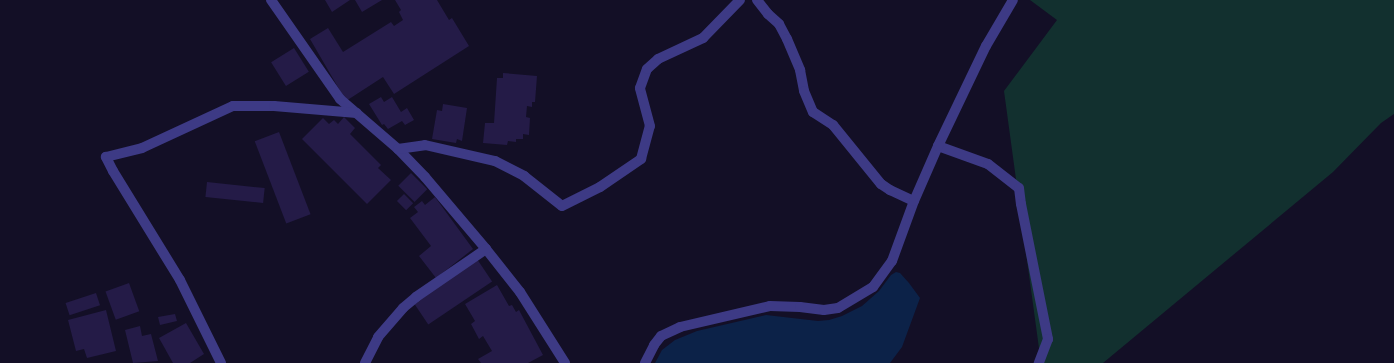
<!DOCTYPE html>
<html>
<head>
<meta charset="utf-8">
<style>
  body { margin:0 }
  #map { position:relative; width:1394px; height:363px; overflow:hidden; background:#130f26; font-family:"Sofia Sans Condensed",sans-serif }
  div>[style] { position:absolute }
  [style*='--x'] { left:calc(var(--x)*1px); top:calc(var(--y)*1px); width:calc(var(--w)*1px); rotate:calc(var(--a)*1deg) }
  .green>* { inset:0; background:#12302f }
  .water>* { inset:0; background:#0c2248 }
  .building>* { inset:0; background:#241b47; transform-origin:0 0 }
  .minor>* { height:10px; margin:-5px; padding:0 5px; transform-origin:5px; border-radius:5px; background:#3d3a85 }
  span { translate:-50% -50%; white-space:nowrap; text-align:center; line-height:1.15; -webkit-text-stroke:4px #130f26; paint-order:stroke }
</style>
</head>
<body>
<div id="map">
  <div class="green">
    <i style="clip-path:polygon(1030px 0,1394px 0,1394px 114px,1381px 123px,1333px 172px,1103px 363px,1041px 363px,1004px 91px,1057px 20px)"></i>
  </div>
  <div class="water">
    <i style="clip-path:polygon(896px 272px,900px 273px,909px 283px,920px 298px,902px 347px,890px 363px,655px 363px,662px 350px,675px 340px,697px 331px,766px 315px,818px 321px,829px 320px,842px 316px,862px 306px,879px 291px,891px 275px)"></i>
  </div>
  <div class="building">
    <i style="clip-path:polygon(325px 0,350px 0,332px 12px)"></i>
    <i style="clip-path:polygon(355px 0,382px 0,362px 12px)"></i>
    <i style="clip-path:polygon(395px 0,437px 0,449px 20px,452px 18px,469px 46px,394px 94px,383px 77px,346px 101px,310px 39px,328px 28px,343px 52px,391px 22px,394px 26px,403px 20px,399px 12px,401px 10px)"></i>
    <i style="left:294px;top:48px;width:28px;height:27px;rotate:58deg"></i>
    <i style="clip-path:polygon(503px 73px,537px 76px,535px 102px,532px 102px,532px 107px,527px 106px,526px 117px,530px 118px,529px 135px,523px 134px,523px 139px,516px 139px,516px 142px,508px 141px,507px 145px,483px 143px,485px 123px,494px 123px,497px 78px,503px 78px)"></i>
    <i style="clip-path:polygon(381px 97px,384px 102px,392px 97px,401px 112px,407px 108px,414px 120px,405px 125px,402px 121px,388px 129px,384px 124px,382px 125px,369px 104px)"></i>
    <i style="clip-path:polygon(443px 104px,467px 108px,462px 141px,457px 139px,456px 143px,432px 139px,437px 110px,442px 111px)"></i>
    <i style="clip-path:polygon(344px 117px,355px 128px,350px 134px,381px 165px,378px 168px,391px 180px,367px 204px,302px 139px,323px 118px,329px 124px,334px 120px,338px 124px)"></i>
    <i style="left:279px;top:132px;width:88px;height:26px;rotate:69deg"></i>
    <i style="left:411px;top:173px;width:23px;height:18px;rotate:45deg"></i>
    <i style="left:207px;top:182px;width:58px;height:15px;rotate:6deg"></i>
    <i style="left:404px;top:194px;width:13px;height:10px;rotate:45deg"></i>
    <i style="clip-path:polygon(435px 197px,473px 249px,436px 278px,419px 256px,431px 246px,410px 218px,418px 212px,414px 207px,422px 201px,425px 205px)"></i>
    <i style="left:477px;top:259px;width:27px;height:77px;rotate:56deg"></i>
    <i style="left:129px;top:283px;width:30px;height:25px;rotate:70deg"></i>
    <i style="clip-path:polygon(497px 285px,509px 306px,512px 305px,516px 312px,519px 310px,543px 355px,528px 363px,481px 363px,478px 359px,492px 351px,483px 336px,479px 339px,471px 324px,475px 321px,465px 304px)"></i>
    <i style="left:96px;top:293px;width:13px;height:32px;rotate:72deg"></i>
    <i style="clip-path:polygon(106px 310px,116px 351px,87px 358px,84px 349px,76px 351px,68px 320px)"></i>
    <i style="clip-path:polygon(175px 314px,177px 321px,160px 325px,158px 317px)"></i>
    <i style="clip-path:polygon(186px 323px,204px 354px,190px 363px,173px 363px,159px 338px)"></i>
    <i style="clip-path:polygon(140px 326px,142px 336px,151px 334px,158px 361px,133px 363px,125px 330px)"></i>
  </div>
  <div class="minor">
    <i style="--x:271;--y:0;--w:121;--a:55.1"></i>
    <i style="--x:340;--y:99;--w:77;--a:40.8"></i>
    <i style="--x:398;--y:149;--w:39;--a:46"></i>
    <i style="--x:425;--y:177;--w:94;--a:49.7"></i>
    <i style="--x:486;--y:249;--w:55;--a:51.7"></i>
    <i style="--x:520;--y:292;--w:84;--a:57.6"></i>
    <i style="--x:757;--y:0;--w:18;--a:52"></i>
    <i style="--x:768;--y:14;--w:15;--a:42"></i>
    <i style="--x:779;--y:24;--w:17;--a:62"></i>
    <i style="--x:787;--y:39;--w:34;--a:67"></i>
    <i style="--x:800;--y:70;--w:21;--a:79"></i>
    <i style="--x:804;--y:91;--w:23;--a:67"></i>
    <i style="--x:813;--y:112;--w:24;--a:33"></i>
    <i style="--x:833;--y:125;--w:76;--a:50.9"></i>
    <i style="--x:881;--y:184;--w:11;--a:34"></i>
    <i style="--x:890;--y:190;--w:26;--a:25"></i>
    <i style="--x:938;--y:146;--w:53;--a:19.8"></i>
    <i style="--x:988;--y:164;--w:39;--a:38"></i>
    <i style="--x:1019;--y:188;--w:16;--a:83"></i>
    <i style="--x:1021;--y:204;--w:138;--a:78.7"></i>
    <i style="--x:1048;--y:339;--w:26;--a:111"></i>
    <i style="--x:398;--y:149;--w:27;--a:-8"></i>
    <i style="--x:425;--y:145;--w:72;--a:12.9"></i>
    <i style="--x:495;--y:161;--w:33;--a:27"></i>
    <i style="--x:524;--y:176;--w:48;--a:38.3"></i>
    <i style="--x:562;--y:206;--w:42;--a:-26.6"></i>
    <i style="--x:600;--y:187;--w:50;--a:-34.3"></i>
    <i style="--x:641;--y:159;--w:34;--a:-75"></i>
    <i style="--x:650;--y:126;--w:39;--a:-105"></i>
    <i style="--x:640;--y:88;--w:20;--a:-70"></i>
    <i style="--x:647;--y:69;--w:15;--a:-42"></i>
    <i style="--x:658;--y:59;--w:50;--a:-25"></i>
    <i style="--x:703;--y:38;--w:53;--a:-45.8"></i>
    <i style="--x:221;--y:363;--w:93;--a:-116.3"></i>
    <i style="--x:180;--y:280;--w:128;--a:-121.6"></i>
    <i style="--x:113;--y:171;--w:16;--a:-117"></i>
    <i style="--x:106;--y:157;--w:37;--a:-14"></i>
    <i style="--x:142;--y:148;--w:100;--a:-24.8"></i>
    <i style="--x:233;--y:106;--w:41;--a:0"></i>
    <i style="--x:274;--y:106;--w:83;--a:4.8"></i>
    <i style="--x:365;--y:363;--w:29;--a:-63"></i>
    <i style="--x:378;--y:337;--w:38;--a:-49"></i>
    <i style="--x:403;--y:308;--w:17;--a:-40"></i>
    <i style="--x:416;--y:297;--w:85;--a:-34.4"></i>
    <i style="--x:645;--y:363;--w:20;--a:-63"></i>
    <i style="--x:654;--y:345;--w:11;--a:-52"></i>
    <i style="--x:661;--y:336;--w:21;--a:-25"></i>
    <i style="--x:680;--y:327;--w:92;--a:-13.1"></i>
    <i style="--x:770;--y:306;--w:30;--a:2"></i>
    <i style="--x:800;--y:307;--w:24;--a:7"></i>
    <i style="--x:824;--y:310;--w:14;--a:-8"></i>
    <i style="--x:838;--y:308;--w:41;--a:-31"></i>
    <i style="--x:873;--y:287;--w:32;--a:-54"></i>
    <i style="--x:892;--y:261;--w:64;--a:-69.9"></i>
    <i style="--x:914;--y:201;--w:60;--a:-66.4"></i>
    <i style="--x:938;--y:146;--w:111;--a:-64.4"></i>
    <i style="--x:986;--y:46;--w:53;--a:-59.6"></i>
  </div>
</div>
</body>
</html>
